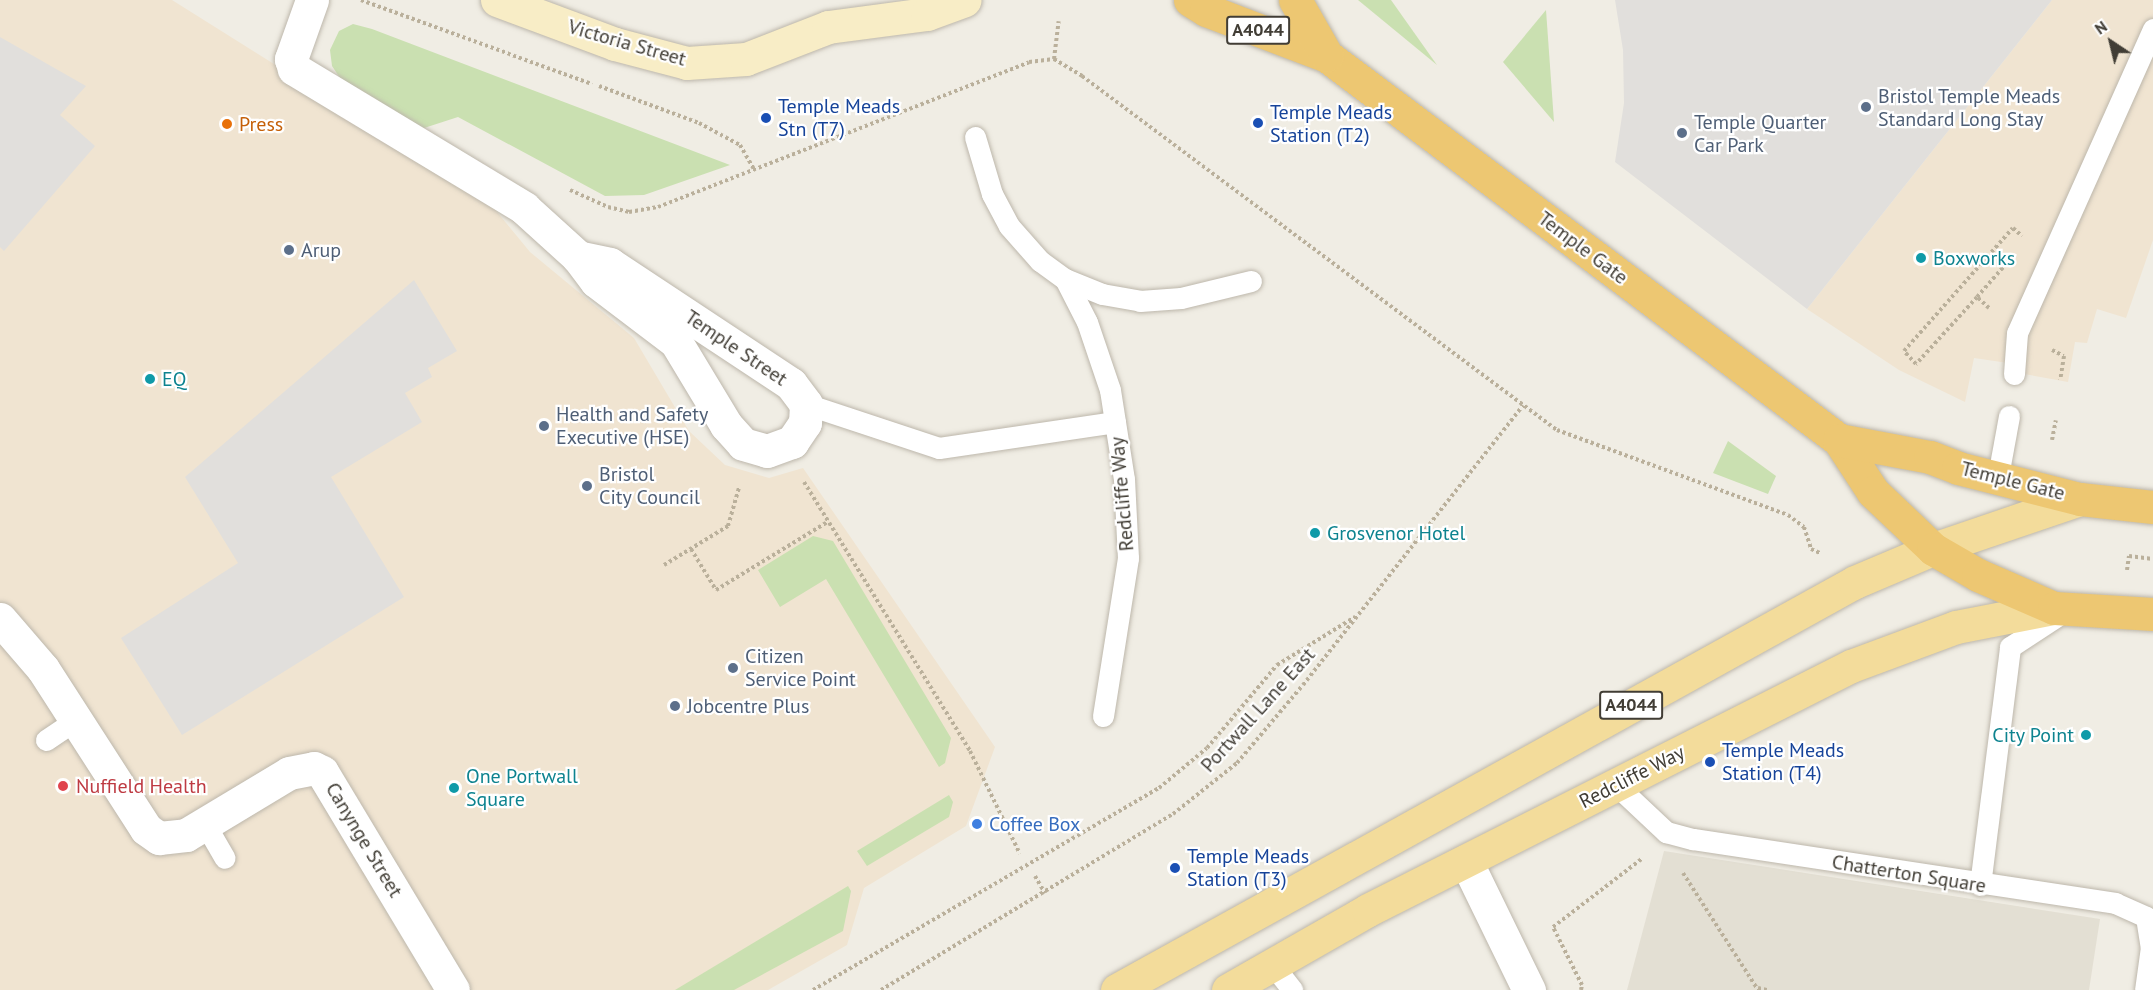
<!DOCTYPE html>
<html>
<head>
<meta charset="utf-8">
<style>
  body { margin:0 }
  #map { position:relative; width:2153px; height:990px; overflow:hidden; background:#f0ede4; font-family:"PT Sans",sans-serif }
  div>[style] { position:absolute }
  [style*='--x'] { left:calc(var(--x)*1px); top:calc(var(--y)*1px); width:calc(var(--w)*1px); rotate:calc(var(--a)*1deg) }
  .residential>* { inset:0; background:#e3dfd3 }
  .commercial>* { inset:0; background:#f0e4d1 }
  .green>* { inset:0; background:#cae0b1 }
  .parking>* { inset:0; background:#e1dfdc }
  .path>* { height:4px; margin-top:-2px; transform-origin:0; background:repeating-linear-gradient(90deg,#bab09b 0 3px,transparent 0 6px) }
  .roads { filter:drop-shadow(0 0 2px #bdb7ab) drop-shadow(0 0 2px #bdb7ab) }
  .lane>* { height:21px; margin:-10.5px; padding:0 10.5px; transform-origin:10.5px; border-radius:10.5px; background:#fff }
  .street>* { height:33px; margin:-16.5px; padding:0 16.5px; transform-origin:16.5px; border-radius:16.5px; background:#fff }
  .secondary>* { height:33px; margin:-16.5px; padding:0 16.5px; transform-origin:16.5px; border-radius:16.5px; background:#f8edc6 }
  .primary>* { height:33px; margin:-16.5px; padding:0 16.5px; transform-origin:16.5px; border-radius:16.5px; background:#f3dc9b }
  .highway>* { height:33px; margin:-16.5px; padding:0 16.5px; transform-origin:16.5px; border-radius:16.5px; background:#edc772 }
  .dots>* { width:16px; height:16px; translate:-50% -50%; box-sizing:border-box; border:3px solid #fff; border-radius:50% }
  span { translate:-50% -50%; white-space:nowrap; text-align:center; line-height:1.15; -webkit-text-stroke:4.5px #fff; paint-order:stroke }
  .shield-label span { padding:2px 4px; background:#fff; border:2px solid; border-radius:4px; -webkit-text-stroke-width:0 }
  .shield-label { font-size:18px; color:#413d35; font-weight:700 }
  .street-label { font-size:20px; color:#413d35 }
  .service-label { font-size:20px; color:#4e5e75 }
  .left { translate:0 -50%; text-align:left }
  .transit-label { font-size:20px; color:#164399 }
  .food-label { font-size:20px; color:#c56008 }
  .culture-label { font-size:20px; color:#0d838f }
  .right { translate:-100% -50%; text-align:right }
  .health-label { font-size:20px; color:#be3a42 }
  .shop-label { font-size:20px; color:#366cbe }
  .north { position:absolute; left:2081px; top:12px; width:60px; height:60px; -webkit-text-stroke:4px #fff; paint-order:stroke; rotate:325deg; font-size:16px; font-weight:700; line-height:24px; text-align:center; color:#413d35 }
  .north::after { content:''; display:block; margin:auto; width:21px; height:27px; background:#413d35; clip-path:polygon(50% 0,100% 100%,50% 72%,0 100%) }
</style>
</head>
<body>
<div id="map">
  <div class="residential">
    <i style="clip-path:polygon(1664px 851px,2100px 919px,2089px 990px,1627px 990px)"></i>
  </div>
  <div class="commercial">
    <i style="clip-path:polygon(0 0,172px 0,483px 195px,530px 252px,634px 338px,689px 431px,725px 465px,769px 478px,803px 468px,995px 747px,966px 826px,864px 888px,847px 945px,768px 990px,0 990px)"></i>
    <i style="clip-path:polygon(2052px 0,2153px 0,2153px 240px,2126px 318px,2097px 309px,2087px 343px,2075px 342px,2068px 382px,2008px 371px,2008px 363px,1974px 358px,1965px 402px,1899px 370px,1807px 309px)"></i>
  </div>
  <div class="green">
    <i style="clip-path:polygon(1358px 0,1391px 0,1437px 65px)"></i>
    <i style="clip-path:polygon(1546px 10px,1554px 122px,1503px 62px)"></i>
    <i style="clip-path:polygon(353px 24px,372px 29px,730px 165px,644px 195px,605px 196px,458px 117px,421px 129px,340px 78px,332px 66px,330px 50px,339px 31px)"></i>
    <i style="clip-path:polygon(1728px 441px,1776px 476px,1768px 494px,1713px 473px)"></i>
    <i style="clip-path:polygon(813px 536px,833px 541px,951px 738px,945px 763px,939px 767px,826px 579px,780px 607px,758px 570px)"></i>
    <i style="clip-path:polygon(949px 795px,953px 802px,949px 817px,867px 866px,857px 851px)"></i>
    <i style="clip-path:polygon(848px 886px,851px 891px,843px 931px,734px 990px,675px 990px)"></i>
  </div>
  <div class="parking">
    <i style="clip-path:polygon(1615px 0,2052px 0,1807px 309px,1615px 162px,1624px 103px,1623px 50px)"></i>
    <i style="clip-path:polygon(0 37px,86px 86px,60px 115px,95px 146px,4px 251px,0 247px)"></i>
    <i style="clip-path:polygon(414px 280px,457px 351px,428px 368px,432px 377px,405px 393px,422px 422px,331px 477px,404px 597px,182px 735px,121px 638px,238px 563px,185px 477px)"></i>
  </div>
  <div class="path">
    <i style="--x:361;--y:0;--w:246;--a:20"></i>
    <i style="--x:1054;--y:59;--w:38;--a:-83"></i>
    <i style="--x:599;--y:86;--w:107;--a:20.3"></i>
    <i style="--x:699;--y:123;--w:47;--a:28.2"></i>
    <i style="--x:740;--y:145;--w:30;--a:60"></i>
    <i style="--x:570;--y:190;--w:42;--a:24.1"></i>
    <i style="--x:608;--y:207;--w:22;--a:13"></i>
    <i style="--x:629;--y:212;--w:29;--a:-10"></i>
    <i style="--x:658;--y:207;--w:398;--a:-21.3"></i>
    <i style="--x:1029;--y:62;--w:25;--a:-7"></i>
    <i style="--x:1054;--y:59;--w:33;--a:31"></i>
    <i style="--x:1082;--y:76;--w:592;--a:36.7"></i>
    <i style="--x:1557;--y:430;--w:246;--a:20.2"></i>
    <i style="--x:1788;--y:515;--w:20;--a:37"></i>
    <i style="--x:1804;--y:527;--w:23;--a:72"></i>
    <i style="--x:1811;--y:549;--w:10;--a:24"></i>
    <i style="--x:1977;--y:297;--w:91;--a:132.3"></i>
    <i style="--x:1916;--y:364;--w:18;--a:-133"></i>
    <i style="--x:1904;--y:351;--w:164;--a:-48.5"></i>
    <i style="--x:2013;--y:228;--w:12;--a:42"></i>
    <i style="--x:1989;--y:308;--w:16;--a:-137"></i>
    <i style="--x:1977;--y:297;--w:44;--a:-48.7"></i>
    <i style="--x:2052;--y:350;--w:13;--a:27"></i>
    <i style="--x:2064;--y:356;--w:24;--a:99"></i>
    <i style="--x:2052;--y:440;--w:20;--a:-79"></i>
    <i style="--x:804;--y:482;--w:316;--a:58.3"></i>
    <i style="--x:970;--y:751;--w:114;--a:64.1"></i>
    <i style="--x:691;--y:549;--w:48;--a:58.6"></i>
    <i style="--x:716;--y:590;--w:132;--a:-31.4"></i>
    <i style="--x:664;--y:565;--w:75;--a:-31.4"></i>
    <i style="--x:728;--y:526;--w:40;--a:-74"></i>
    <i style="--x:2127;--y:570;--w:14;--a:-82"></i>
    <i style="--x:2129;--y:556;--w:24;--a:7"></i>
    <i style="--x:1683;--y:873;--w:139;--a:57.3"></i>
    <i style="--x:1035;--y:876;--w:20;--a:60"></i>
    <i style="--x:1758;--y:988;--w:9;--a:13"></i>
    <i style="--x:813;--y:990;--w:401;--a:-30.3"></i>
    <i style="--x:1159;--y:788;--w:62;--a:-39.8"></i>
    <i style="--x:1207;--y:748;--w:109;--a:-49.9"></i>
    <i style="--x:1277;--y:665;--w:92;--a:-31.6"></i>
    <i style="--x:881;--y:990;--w:341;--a:-31.1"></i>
    <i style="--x:1173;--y:814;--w:82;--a:-38.6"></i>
    <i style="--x:1237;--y:763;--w:102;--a:-49.8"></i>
    <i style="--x:1303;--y:685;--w:356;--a:-51.8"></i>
    <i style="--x:1581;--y:990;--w:5;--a:-79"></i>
    <i style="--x:1582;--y:985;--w:65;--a:-116.6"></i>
    <i style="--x:1553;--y:927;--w:113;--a:-37.5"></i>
  </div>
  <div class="roads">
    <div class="lane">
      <i style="--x:975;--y:137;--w:59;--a:73.4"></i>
      <i style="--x:992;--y:194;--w:36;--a:62"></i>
      <i style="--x:1009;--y:226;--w:47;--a:48.5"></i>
      <i style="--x:1040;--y:261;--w:31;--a:36"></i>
      <i style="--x:1065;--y:279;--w:40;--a:22"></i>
      <i style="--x:1102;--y:294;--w:39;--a:10"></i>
      <i style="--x:1140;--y:301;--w:41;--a:-4.2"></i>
      <i style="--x:1181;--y:298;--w:72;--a:-13.7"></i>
      <i style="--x:1065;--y:279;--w:48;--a:62.9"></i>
      <i style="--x:1087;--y:322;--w:72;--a:71.3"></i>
      <i style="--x:1110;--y:390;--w:90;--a:81.1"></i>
      <i style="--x:1124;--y:479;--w:79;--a:87.1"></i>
      <i style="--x:1128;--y:558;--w:160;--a:99"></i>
      <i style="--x:2014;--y:374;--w:41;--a:-85.8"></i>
      <i style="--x:2017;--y:333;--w:333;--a:-65.9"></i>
      <i style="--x:806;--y:404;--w:140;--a:18.3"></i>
      <i style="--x:939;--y:448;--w:178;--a:-8.4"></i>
      <i style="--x:1998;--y:476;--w:61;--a:-79.6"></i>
      <i style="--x:46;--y:740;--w:36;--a:-34"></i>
      <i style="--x:1616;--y:785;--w:69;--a:43.2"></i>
      <i style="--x:1666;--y:832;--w:28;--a:15"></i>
      <i style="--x:1693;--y:839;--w:427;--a:8.6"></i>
      <i style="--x:2115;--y:903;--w:34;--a:24"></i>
      <i style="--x:2146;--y:917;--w:30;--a:81"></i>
      <i style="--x:2151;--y:947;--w:43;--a:97.9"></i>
      <i style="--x:205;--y:824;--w:39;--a:60"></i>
      <i style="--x:1980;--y:885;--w:240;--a:-82.8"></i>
      <i style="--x:2010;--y:647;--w:62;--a:-33.2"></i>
      <i style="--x:1272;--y:964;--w:33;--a:52"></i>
    </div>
    <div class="street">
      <i style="--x:312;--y:0;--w:63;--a:109.6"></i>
      <i style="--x:291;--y:59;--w:10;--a:73"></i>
      <i style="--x:294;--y:69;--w:269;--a:31.1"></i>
      <i style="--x:524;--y:208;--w:73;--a:42.2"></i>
      <i style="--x:578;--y:257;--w:30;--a:53"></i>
      <i style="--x:596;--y:281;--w:101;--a:37.3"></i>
      <i style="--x:676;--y:342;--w:97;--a:58.9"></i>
      <i style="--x:726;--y:425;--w:25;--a:48"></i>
      <i style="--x:743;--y:444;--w:25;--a:16"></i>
      <i style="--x:767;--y:451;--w:27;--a:-20"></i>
      <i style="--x:792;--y:442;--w:23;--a:-56"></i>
      <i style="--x:805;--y:423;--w:19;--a:-87"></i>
      <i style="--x:806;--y:404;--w:25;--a:-127"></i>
      <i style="--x:791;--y:384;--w:217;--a:-146.5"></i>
      <i style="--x:610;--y:264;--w:33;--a:-168"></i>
      <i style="--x:0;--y:619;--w:66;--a:49.3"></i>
      <i style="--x:43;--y:669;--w:190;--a:57.2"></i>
      <i style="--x:146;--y:829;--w:16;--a:35"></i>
      <i style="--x:159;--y:838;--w:27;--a:-6"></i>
      <i style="--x:186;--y:835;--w:120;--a:-31"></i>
      <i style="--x:289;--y:773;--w:25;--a:-11"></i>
      <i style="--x:314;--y:768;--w:9;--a:27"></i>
      <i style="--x:322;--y:772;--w:254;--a:59"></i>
      <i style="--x:1466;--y:861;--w:144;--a:64"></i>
    </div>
    <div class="secondary">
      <i style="--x:497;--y:0;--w:126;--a:20.4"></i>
      <i style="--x:615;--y:44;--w:74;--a:14.8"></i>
      <i style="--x:687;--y:63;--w:59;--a:-3.9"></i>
      <i style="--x:746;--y:59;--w:88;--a:-21.3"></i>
      <i style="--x:828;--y:27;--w:100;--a:-7.5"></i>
      <i style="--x:927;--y:14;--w:40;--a:-20.2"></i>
    </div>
    <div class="primary">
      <i style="--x:1117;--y:990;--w:843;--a:-28.94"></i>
      <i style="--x:1855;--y:582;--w:85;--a:-22.9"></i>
      <i style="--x:1933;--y:549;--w:155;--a:-18.8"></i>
      <i style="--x:1228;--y:990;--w:161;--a:-29.7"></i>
      <i style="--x:1368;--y:910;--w:541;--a:-26.8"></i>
      <i style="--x:1851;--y:666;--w:112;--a:-20.4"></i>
      <i style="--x:1956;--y:627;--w:100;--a:-11"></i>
    </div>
    <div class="highway">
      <i style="--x:1190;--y:0;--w:19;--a:32"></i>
      <i style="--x:1206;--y:10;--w:129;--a:20.8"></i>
      <i style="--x:1327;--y:56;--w:640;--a:36.87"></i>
      <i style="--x:1839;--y:440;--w:62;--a:56.8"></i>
      <i style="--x:1873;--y:492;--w:83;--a:43.5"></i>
      <i style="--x:1933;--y:549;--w:52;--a:30"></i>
      <i style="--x:1978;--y:575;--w:83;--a:23.5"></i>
      <i style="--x:2054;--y:608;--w:99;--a:3.5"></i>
      <i style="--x:1295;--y:0;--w:64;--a:60.3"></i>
      <i style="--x:1839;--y:440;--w:93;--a:10.6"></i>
      <i style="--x:1930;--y:457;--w:30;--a:21"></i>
      <i style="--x:1958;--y:468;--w:126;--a:14.3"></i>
      <i style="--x:2080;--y:499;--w:73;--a:6.3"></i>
    </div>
  </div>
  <div class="dots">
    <i style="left:1866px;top:107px;background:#5c6f8a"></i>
    <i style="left:766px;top:118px;background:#1a4fb4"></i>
    <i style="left:1258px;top:123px;background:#1a4fb4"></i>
    <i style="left:227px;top:124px;background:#e8710a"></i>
    <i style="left:1682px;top:133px;background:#5c6f8a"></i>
    <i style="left:289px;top:250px;background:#5c6f8a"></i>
    <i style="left:1921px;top:258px;background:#0f9aa8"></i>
    <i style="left:150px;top:379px;background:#0f9aa8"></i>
    <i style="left:544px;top:426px;background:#5c6f8a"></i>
    <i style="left:587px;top:486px;background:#5c6f8a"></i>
    <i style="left:1315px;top:533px;background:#0f9aa8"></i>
    <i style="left:733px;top:668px;background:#5c6f8a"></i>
    <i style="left:675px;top:706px;background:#5c6f8a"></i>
    <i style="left:2086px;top:735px;background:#0f9aa8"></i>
    <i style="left:1710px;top:762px;background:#1a4fb4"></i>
    <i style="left:63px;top:786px;background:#e0444e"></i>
    <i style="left:454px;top:788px;background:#0f9aa8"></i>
    <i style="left:977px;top:824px;background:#3f7fe0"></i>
    <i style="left:1175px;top:868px;background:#1a4fb4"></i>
  </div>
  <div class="shield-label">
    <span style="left:1258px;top:30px">A4044</span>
    <span style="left:1631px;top:705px">A4044</span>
  </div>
  <div class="street-label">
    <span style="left:627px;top:43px;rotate:16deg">Victoria Street</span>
    <span style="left:1583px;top:248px;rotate:37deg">Temple Gate</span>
    <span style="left:736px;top:348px;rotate:34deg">Temple Street</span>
    <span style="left:2013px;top:481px;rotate:14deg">Temple Gate</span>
    <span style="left:1122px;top:494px;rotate:-95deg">Redcliffe Way</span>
    <span style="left:1258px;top:710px;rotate:-48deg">Portwall Lane East</span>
    <span style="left:1632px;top:777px;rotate:-27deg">Redcliffe Way</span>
    <span style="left:364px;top:840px;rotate:59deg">Canynge Street</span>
    <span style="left:1909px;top:874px;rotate:9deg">Chatterton Square</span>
  </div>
  <div class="service-label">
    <span class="left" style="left:1878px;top:108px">Bristol Temple Meads<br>Standard Long Stay</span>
    <span class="left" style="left:1694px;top:134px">Temple Quarter<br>Car Park</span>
    <span class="left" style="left:301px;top:250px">Arup</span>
    <span class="left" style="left:556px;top:426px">Health and Safety<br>Executive (HSE)</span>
    <span class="left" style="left:599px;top:486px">Bristol<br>City Council</span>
    <span class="left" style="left:745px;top:668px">Citizen<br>Service Point</span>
    <span class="left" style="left:687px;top:706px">Jobcentre Plus</span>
  </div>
  <div class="transit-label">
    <span class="left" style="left:778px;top:118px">Temple Meads<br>Stn (T7)</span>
    <span class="left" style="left:1270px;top:124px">Temple Meads<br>Station (T2)</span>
    <span class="left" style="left:1722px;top:762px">Temple Meads<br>Station (T4)</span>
    <span class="left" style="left:1187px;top:868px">Temple Meads<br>Station (T3)</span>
  </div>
  <div class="food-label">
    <span class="left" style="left:239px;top:124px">Press</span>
  </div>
  <div class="culture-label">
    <span class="left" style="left:1933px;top:258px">Boxworks</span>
    <span class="left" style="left:162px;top:379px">EQ</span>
    <span class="left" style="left:1327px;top:533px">Grosvenor Hotel</span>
    <span class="right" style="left:2074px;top:735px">City Point</span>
    <span class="left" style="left:466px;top:788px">One Portwall<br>Square</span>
  </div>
  <div class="health-label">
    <span class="left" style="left:76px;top:786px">Nuffield Health</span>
  </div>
  <div class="shop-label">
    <span class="left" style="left:989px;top:824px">Coffee Box</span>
  </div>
  <div class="north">N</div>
</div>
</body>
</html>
